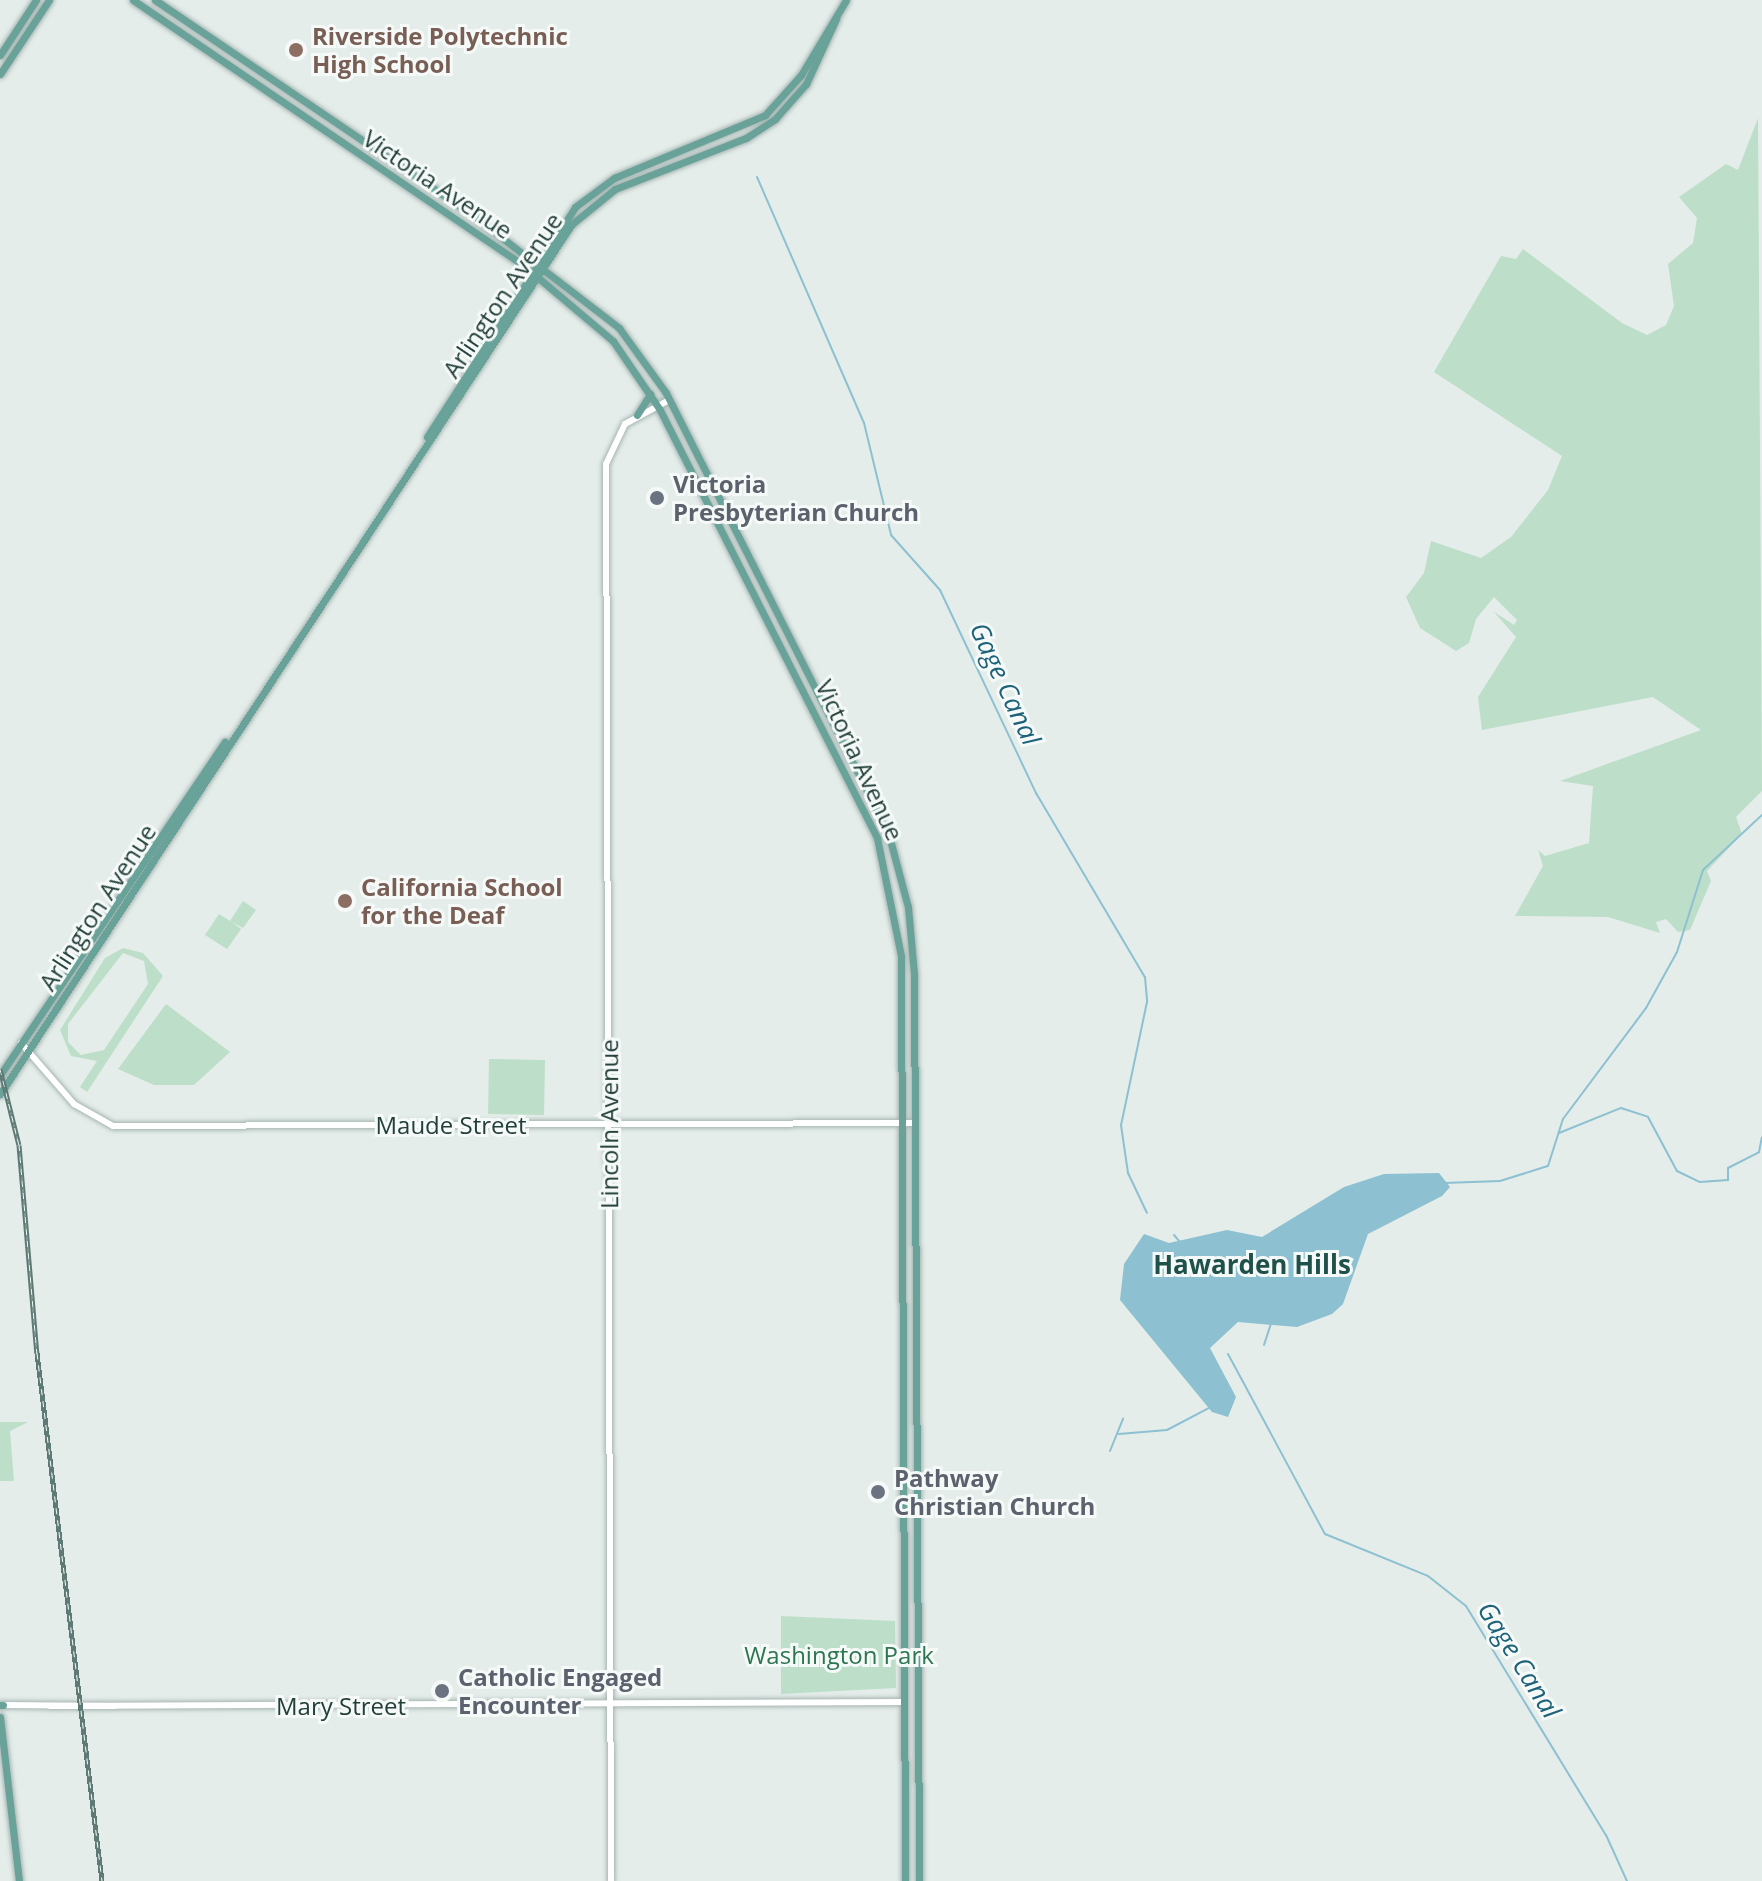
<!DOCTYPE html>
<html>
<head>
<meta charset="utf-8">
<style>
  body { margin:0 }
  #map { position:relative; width:1762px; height:1881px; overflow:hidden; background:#e4edea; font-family:"Open Sans",sans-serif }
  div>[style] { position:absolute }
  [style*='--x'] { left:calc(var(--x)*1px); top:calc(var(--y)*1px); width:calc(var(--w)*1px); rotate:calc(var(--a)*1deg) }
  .green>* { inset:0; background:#bddec9; transform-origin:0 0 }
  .water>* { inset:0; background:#8dc0d1 }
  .stream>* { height:2px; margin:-1px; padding:0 1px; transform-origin:1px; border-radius:1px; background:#8dc0d1 }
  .roads { filter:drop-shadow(0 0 2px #a6b5b2) drop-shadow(0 0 2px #a6b5b2) }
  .minor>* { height:6px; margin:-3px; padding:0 3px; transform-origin:3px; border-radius:3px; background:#fff }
  .major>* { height:7px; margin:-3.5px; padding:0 3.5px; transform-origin:3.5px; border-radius:3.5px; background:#69a299 }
  .rail>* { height:5px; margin-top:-2.5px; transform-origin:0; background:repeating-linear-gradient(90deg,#f5faf8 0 6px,#5e7a75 0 12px); box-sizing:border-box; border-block:2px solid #5e7a75 }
  .dots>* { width:22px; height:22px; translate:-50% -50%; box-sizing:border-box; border:4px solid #f5faf8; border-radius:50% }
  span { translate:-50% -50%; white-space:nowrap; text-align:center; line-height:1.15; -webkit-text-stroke:6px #f5faf8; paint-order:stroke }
  .education-label { font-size:24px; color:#785e54; font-weight:700 }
  .left { translate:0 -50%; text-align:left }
  .street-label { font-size:24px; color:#233f3a }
  .worship-label { font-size:24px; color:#5b616d; font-weight:700 }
  .park-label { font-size:24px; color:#2e7551 }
  .water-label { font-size:26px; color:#1e627a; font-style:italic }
  .neighbourhood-label { font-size:26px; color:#1f514a; font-weight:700 }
</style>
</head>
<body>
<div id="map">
  <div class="green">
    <i style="clip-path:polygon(1758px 118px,1762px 791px,1736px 817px,1742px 834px,1707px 871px,1711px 881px,1690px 930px,1678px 932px,1666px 919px,1656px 922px,1660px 933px,1608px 917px,1515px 916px,1543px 866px,1538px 850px,1545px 856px,1589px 843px,1593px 786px,1560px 781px,1701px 730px,1653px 697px,1482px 730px,1478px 697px,1516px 637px,1494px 612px,1514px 625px,1517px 620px,1494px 597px,1476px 619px,1469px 643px,1456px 651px,1420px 628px,1406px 597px,1424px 573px,1431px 541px,1481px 558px,1511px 537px,1548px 490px,1562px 456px,1434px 372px,1501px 256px,1516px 259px,1523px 249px,1622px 323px,1647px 335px,1666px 325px,1674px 306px,1668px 264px,1693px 243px,1697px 218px,1679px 197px,1726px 164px,1738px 170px)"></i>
    <i style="clip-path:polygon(243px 901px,256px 910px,243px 928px,232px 922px,241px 929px,227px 949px,205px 935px,219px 914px,230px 921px)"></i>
    <i style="clip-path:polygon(evenodd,123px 948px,143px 953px,163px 976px,87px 1092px,80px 1087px,97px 1061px,71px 1056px,60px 1030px,105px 958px,123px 948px,123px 953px,144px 961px,148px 984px,104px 1050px,81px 1055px,68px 1042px,68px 1024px,123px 953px)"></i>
    <i style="clip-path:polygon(166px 1004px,230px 1052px,194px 1085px,154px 1085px,118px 1069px)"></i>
    <i style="left:489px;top:1059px;width:56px;height:55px;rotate:1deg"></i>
    <i style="clip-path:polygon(0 1422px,28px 1422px,10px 1431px,14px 1481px,0 1481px)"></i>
    <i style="clip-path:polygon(781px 1616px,895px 1621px,896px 1688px,781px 1694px)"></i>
  </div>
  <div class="water">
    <i style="clip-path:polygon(1439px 1173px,1450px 1187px,1442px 1196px,1368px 1234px,1343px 1304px,1332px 1314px,1297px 1327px,1238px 1322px,1210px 1348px,1236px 1397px,1228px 1417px,1212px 1412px,1120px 1300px,1124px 1264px,1144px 1234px,1169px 1243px,1227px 1230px,1262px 1237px,1344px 1187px,1384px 1174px)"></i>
  </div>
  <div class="stream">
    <i style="--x:757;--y:177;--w:268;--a:66.5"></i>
    <i style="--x:864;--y:423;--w:115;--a:76.4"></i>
    <i style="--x:891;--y:535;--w:74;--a:48.3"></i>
    <i style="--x:940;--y:590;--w:225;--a:64.7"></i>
    <i style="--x:1036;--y:793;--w:214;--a:59.4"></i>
    <i style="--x:1145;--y:977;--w:25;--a:85"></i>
    <i style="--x:1147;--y:1002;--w:126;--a:101.9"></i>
    <i style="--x:1121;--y:1125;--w:49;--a:81.7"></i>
    <i style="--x:1128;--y:1173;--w:44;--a:64.6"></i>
    <i style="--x:1559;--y:1133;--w:67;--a:-22"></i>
    <i style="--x:1621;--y:1108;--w:28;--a:18"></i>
    <i style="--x:1648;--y:1117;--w:61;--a:61.8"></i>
    <i style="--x:1677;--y:1171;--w:25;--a:26"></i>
    <i style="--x:1700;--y:1182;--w:28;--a:-4"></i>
    <i style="--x:1728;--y:1180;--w:12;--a:-90"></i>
    <i style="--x:1728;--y:1168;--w:35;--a:-27"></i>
    <i style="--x:1759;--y:1152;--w:15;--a:-79"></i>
    <i style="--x:1444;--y:1183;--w:56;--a:-2"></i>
    <i style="--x:1500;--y:1181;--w:50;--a:-17.4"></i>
    <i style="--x:1548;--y:1166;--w:49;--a:-72.3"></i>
    <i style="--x:1563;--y:1119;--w:139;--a:-53.2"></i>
    <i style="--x:1646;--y:1008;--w:64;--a:-61"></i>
    <i style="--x:1677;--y:952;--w:86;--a:-72.4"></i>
    <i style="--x:1703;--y:870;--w:81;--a:-43"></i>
    <i style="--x:1174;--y:1235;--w:11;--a:49"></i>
    <i style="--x:1264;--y:1345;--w:22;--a:-72"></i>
    <i style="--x:1228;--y:1354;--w:204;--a:61.7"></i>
    <i style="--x:1325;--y:1534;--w:111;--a:22.2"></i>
    <i style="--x:1428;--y:1576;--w:48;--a:38.3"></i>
    <i style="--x:1466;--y:1606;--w:268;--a:58.6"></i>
    <i style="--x:1606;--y:1835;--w:51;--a:65.5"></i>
    <i style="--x:1119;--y:1434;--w:48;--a:-4.8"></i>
    <i style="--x:1167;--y:1430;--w:47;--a:-27.6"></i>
    <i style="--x:1110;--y:1451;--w:35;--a:-68"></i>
  </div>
  <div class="roads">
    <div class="minor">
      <i style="--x:21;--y:1043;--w:81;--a:49"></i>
      <i style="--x:74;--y:1104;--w:45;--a:29.4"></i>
      <i style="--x:113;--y:1126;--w:802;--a:-0.21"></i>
      <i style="--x:3;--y:1705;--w:111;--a:0.5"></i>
      <i style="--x:50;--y:1706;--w:855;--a:-0.27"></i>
      <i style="--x:611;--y:1881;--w:1417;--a:-90.2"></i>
      <i style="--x:606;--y:464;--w:44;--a:-64.6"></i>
      <i style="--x:625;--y:424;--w:50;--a:-28.6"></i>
    </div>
    <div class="major">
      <i style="--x:133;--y:0;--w:470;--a:34.2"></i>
      <i style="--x:522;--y:264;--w:119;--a:40.2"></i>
      <i style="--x:613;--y:341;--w:83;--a:55.7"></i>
      <i style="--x:660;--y:410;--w:480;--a:63.1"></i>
      <i style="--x:877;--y:838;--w:120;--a:78.5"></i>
      <i style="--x:901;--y:956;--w:925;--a:89.75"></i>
      <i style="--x:155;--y:0;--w:387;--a:34.1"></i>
      <i style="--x:475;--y:217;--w:182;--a:37.6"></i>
      <i style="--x:619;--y:328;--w:80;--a:54.1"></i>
      <i style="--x:666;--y:393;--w:492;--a:63.2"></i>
      <i style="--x:888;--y:832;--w:78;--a:75.1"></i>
      <i style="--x:908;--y:907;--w:67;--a:84.9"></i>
      <i style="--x:914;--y:974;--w:907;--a:89.68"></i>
      <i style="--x:0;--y:55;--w:66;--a:-56.8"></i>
      <i style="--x:0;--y:74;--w:89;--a:-56.5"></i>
      <i style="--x:637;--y:415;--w:25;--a:-58"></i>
      <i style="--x:427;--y:437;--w:274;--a:-57.2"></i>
      <i style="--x:575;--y:207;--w:49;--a:-36.6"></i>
      <i style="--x:614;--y:178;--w:164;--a:-22.6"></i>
      <i style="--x:765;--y:115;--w:54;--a:-48"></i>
      <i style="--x:801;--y:75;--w:87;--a:-59"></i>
      <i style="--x:0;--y:1075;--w:402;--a:-56"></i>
      <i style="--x:0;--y:1094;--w:1041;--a:-56.68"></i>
      <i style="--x:572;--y:224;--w:55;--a:-39.1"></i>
      <i style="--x:615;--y:189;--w:141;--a:-21.3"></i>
      <i style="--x:746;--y:138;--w:35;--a:-33"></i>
      <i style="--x:775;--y:119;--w:47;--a:-48.5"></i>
      <i style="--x:806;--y:84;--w:72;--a:-65.2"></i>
      <i style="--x:0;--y:1705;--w:3;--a:0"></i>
      <i style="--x:0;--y:1717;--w:165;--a:83.4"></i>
    </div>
  </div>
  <div class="rail">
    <i style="--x:0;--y:1069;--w:78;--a:76"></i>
    <i style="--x:19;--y:1145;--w:209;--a:85.1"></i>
    <i style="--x:37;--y:1353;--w:532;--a:82.98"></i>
  </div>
  <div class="dots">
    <i style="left:296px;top:50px;background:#8d6e63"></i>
    <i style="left:657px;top:498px;background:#6b7280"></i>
    <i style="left:345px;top:901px;background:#8d6e63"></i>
    <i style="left:878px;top:1492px;background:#6b7280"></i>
    <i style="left:442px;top:1691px;background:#6b7280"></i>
  </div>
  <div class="education-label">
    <span class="left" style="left:312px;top:50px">Riverside Polytechnic<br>High School</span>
    <span class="left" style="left:361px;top:901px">California School<br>for the Deaf</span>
  </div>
  <div class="street-label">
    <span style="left:438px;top:184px;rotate:34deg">Victoria Avenue</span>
    <span style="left:502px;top:295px;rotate:-56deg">Arlington Avenue</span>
    <span style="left:860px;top:760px;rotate:65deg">Victoria Avenue</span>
    <span style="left:97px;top:907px;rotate:-57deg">Arlington Avenue</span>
    <span style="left:609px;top:1124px;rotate:-90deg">Lincoln Avenue</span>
    <span style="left:451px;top:1125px">Maude Street</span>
    <span style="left:341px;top:1706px">Mary Street</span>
  </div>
  <div class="worship-label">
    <span class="left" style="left:673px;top:498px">Victoria<br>Presbyterian Church</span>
    <span class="left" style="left:894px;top:1492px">Pathway<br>Christian Church</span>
    <span class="left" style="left:458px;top:1691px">Catholic Engaged<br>Encounter</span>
  </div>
  <div class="park-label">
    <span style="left:839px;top:1655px">Washington Park</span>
  </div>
  <div class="water-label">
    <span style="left:1005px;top:684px;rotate:65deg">Gage Canal</span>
    <span style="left:1519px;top:1660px;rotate:58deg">Gage Canal</span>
  </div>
  <div class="neighbourhood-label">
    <span style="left:1252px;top:1265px">Hawarden Hills</span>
  </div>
</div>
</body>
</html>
